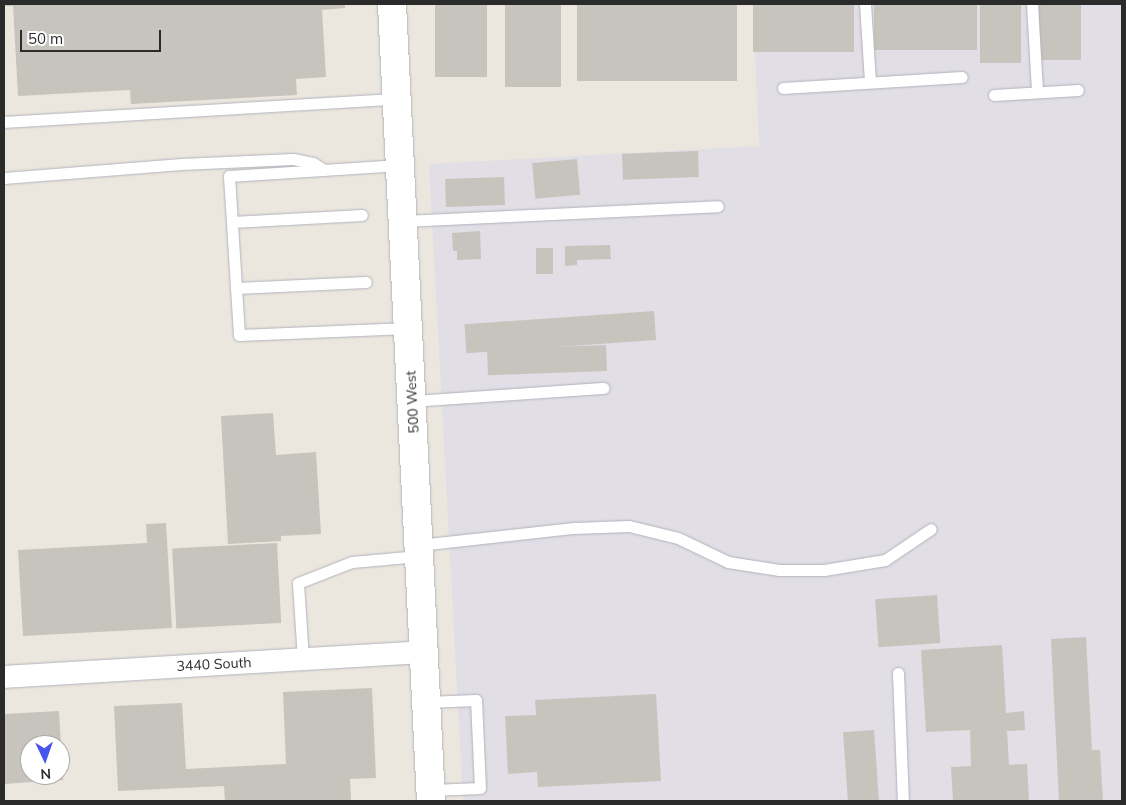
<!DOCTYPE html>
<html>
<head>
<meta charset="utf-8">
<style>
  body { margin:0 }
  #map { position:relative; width:1126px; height:805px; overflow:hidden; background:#ece7de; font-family:Mulish,sans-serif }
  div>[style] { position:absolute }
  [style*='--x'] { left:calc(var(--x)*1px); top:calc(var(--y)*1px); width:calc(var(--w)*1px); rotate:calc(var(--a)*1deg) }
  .industrial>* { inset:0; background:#e1dee5 }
  .building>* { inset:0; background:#c7c4bd; transform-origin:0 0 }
  .roads { filter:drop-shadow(0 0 1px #b1b2bd) drop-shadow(0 0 1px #b1b2bd) }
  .lane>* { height:11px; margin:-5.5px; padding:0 5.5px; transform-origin:5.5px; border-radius:5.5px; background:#fff }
  .street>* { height:22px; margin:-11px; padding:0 11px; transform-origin:11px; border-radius:11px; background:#fff }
  .secondary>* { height:28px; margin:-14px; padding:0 14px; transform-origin:14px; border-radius:14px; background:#fff }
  span { translate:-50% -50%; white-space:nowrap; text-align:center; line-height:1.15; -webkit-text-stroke:4px #fff; paint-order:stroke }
  .street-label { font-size:14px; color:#2b2b2b }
  .frame { position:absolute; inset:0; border:5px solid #2b2b2b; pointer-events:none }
  .north { position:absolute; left:20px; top:735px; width:50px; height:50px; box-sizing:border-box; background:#fff; border:1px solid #aaa; border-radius:50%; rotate:177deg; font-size:14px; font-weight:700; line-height:20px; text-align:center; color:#2b2b2b }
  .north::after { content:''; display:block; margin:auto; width:18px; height:22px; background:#4854ee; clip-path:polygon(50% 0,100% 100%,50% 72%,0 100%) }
  .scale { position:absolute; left:20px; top:30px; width:141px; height:22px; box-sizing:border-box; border:2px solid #2b2b2b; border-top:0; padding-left:6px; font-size:15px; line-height:18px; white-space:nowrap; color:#2b2b2b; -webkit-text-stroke:4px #fff; paint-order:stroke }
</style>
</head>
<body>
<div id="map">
  <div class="industrial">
    <i style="clip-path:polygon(753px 4px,1122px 4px,1122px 801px,463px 801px,429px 164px,759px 146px)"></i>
  </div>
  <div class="building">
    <i style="clip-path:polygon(4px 4px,345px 4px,345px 8px,322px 10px,326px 77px,296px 79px,297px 95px,131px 104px,130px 90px,18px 96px,13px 6px,4px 6px)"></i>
    <i style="left:435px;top:4px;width:52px;height:73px"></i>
    <i style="left:505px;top:4px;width:56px;height:83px"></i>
    <i style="left:577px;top:4px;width:160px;height:77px"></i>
    <i style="left:753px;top:4px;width:101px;height:48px"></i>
    <i style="left:874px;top:4px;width:103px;height:46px"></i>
    <i style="left:980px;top:4px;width:41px;height:59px"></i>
    <i style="left:1039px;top:4px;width:42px;height:56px"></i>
    <i style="left:698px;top:151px;width:26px;height:76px;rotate:88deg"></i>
    <i style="left:577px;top:159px;width:36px;height:45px;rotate:85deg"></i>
    <i style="left:504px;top:177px;width:28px;height:59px;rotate:88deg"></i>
    <i style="clip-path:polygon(480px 231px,481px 259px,457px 260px,457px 251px,453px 251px,452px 233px)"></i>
    <i style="clip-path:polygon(610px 245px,611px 259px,577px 260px,577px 265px,565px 266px,565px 246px)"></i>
    <i style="left:536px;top:248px;width:17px;height:26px"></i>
    <i style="left:654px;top:311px;width:29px;height:190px;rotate:86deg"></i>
    <i style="left:606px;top:345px;width:26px;height:119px;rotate:88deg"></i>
    <i style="clip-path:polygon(273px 413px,276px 455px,316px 452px,321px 534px,281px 536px,281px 541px,228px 544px,221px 416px)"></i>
    <i style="clip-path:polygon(166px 523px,172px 628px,23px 636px,18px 550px,147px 543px,146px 524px)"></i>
    <i style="left:277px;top:543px;width:80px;height:105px;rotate:87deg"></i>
    <i style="left:937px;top:595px;width:48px;height:62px;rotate:86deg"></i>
    <i style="clip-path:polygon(1086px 637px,1092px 750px,1100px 750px,1103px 801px,1059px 801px,1051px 639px)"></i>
    <i style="clip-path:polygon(1002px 645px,1006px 713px,1024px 711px,1025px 730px,1007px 731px,1009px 765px,1027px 764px,1029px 801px,953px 801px,951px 767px,971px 766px,970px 730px,926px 732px,921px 650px)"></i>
    <i style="clip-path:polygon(372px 688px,376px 778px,350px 779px,351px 801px,225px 801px,224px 786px,118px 791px,114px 706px,182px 703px,186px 769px,286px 764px,283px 692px)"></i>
    <i style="clip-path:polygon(656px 694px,661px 781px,538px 787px,537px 772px,508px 774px,505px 716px,536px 715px,535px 700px)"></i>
    <i style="clip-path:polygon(59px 711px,61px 745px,30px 745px,30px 775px,60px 775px,61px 753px,63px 780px,4px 784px,4px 714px)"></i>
    <i style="left:874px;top:730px;width:71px;height:31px;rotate:86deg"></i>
  </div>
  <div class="roads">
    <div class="lane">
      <i style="--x:865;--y:4;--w:78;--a:86.3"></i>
      <i style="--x:1032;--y:4;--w:88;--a:86.7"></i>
      <i style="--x:783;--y:88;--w:179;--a:-3.5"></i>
      <i style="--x:994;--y:95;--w:84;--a:-3.4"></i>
      <i style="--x:4;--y:122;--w:393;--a:-3.4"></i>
      <i style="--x:400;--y:165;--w:171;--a:176.3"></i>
      <i style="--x:229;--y:176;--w:159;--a:86.4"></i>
      <i style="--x:239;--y:335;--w:169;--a:-2.4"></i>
      <i style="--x:4;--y:178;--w:178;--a:-4.5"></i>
      <i style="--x:181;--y:164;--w:112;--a:-2.6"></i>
      <i style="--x:293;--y:159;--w:20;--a:11"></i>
      <i style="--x:313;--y:163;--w:13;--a:32"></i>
      <i style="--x:403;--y:221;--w:315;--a:-2.7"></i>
      <i style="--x:232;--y:222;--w:130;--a:-3.1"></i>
      <i style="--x:236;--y:288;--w:130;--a:-2.6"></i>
      <i style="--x:412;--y:401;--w:192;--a:-3.9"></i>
      <i style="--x:419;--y:545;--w:156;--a:-6.3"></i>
      <i style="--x:574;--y:528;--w:55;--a:-2.1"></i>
      <i style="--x:629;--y:526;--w:50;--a:13.8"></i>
      <i style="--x:678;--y:538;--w:55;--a:25.6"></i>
      <i style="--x:728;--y:562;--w:52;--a:8.9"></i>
      <i style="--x:779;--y:570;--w:45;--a:0"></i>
      <i style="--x:824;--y:570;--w:62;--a:-9.3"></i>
      <i style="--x:885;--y:560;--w:55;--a:-34"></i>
      <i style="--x:303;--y:659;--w:76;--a:-93.8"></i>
      <i style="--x:298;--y:583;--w:58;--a:-21.3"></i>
      <i style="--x:352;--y:562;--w:67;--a:-5.1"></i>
      <i style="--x:898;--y:673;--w:128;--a:87.8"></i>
      <i style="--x:426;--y:702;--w:50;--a:-2.3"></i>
      <i style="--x:476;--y:700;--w:88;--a:87.4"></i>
      <i style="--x:480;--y:788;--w:49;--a:177.7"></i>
    </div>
    <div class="street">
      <i style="--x:4;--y:677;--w:421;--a:-3.4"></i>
    </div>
    <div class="secondary">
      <i style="--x:392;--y:4;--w:798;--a:87.2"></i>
    </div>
  </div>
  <div class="street-label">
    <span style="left:412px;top:402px;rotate:-93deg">500 West</span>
    <span style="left:214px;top:664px;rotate:-3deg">3440 South</span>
  </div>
  <div class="frame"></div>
  <div class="north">N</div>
  <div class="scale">50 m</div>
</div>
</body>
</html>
